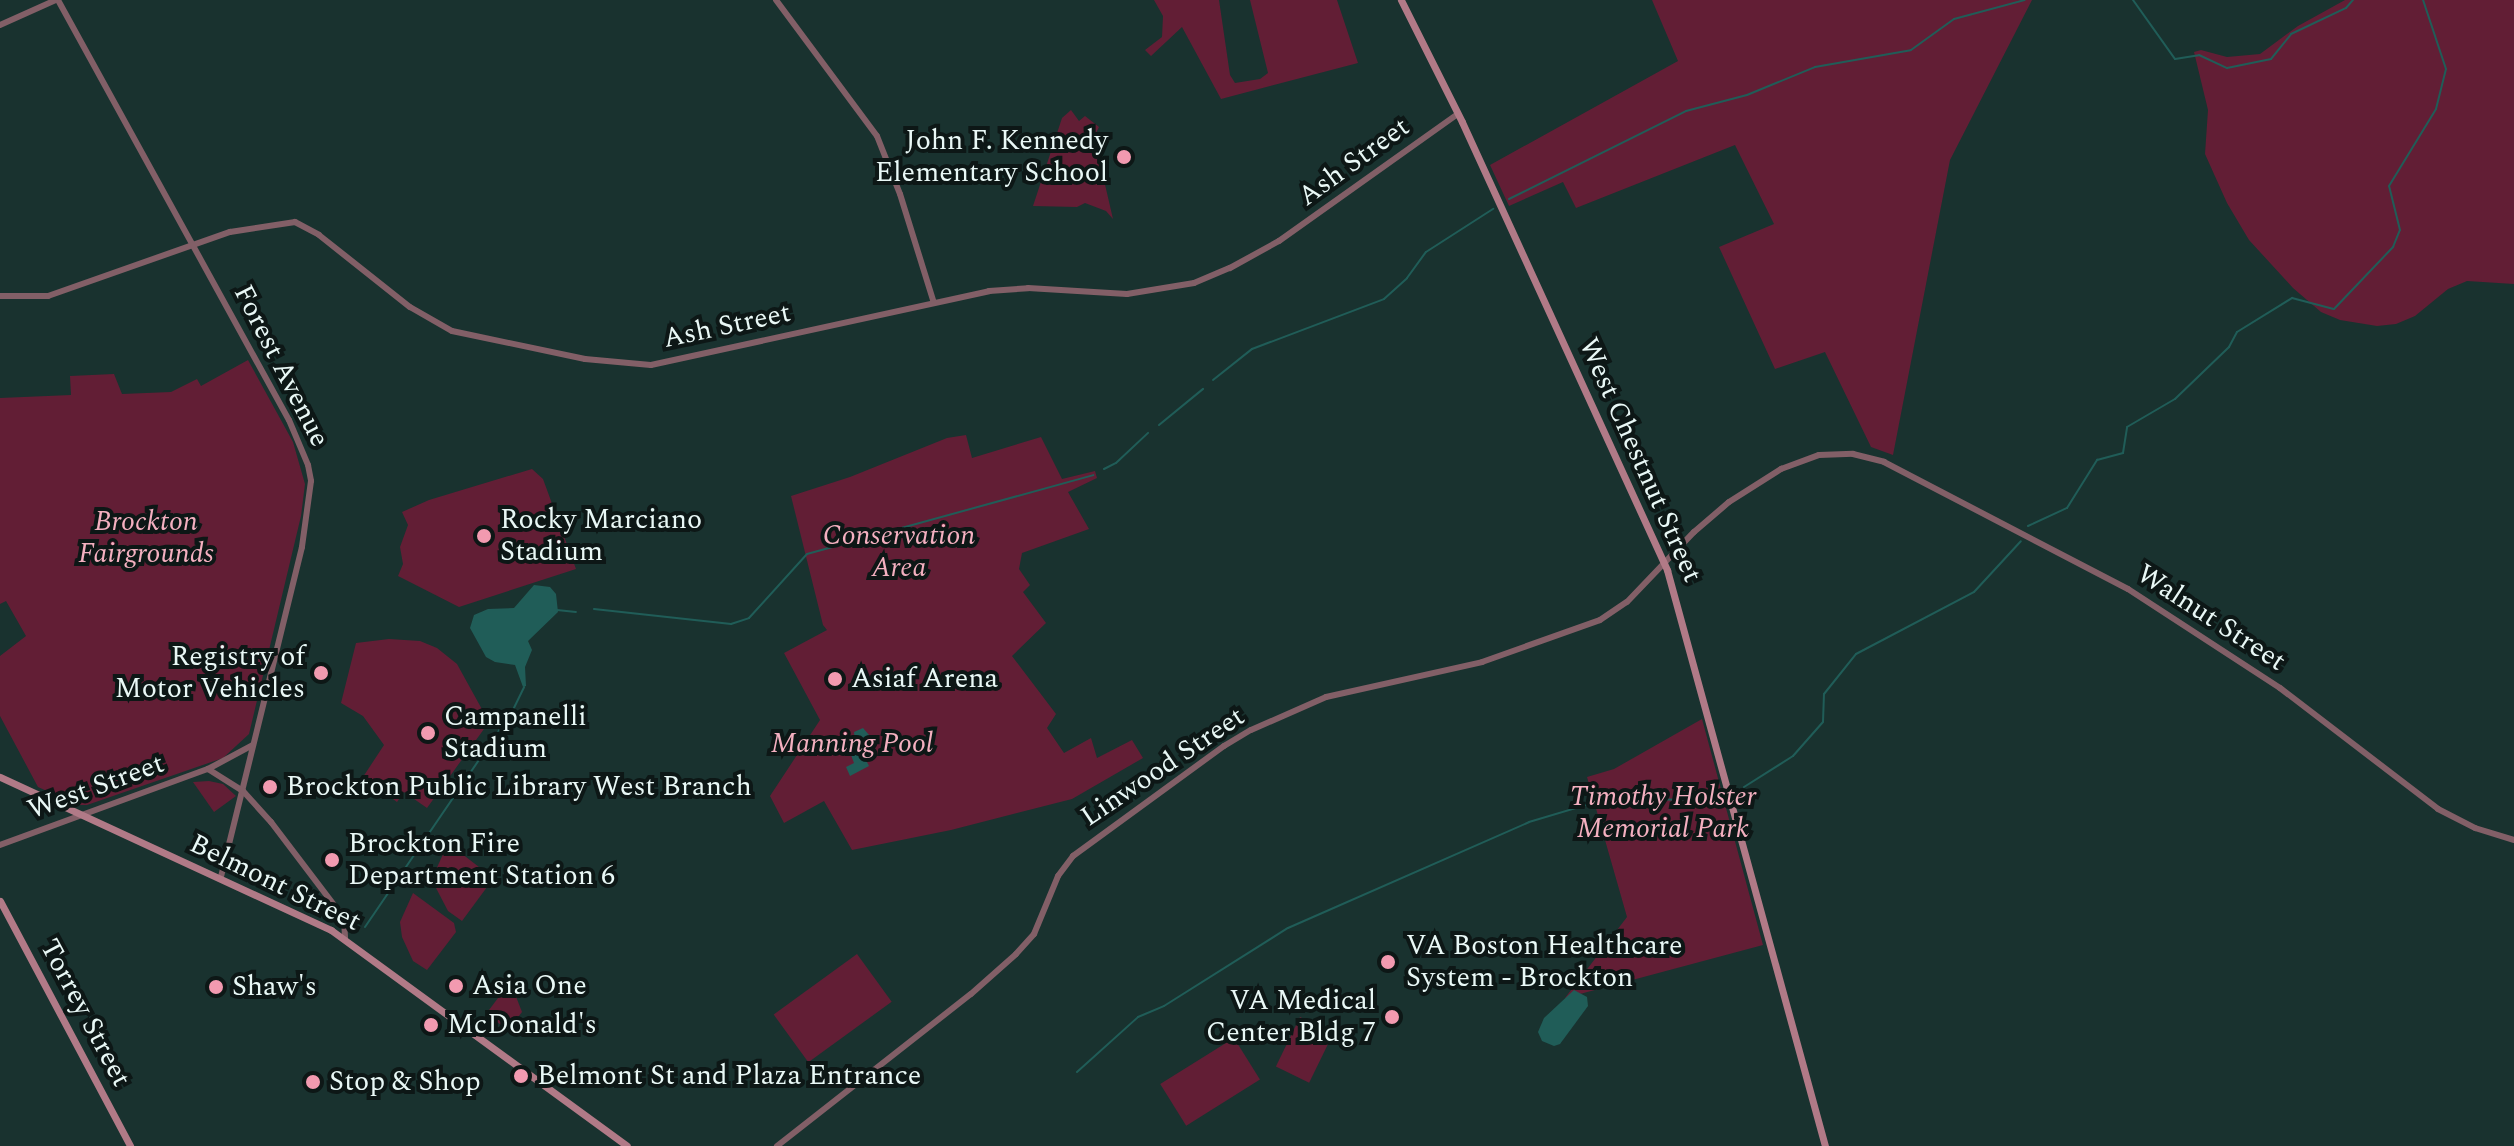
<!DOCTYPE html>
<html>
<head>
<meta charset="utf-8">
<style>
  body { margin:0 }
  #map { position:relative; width:2514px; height:1146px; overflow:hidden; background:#19322f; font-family:Spectral,serif }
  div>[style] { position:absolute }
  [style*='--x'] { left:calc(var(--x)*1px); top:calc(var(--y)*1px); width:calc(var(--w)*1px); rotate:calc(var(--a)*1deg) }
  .green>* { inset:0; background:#621e35; transform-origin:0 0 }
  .water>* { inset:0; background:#205d58 }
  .stream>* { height:2px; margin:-1px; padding:0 1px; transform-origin:1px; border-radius:1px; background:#205d58 }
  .tertiary>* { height:6px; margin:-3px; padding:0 3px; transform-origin:3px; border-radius:3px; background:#825f67 }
  .secondary>* { height:7px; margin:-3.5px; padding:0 3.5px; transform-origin:3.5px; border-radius:3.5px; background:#b17a87 }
  .dots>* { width:22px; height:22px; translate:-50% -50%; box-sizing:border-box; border:4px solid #0d1716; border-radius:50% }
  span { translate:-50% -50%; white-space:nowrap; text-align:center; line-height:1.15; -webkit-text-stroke:8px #0d1716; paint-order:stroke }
  .poi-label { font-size:28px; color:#e9f8f6 }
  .right { translate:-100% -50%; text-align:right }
  .left { translate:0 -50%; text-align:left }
  .street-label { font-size:28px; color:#e9f8f6 }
  .park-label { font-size:28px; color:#f4b0c0; font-style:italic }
</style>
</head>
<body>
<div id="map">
  <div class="green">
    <i style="clip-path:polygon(1154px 0,1219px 0,1230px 75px,1235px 83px,1260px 79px,1268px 73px,1250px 0,1337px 0,1358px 63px,1221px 99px,1182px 27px,1151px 56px,1145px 50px,1162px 37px,1163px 16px)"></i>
    <i style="clip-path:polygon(1652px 0,2032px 0,1950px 160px,1893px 455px,1871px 447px,1825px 352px,1775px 369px,1719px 247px,1774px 224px,1735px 145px,1576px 208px,1563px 182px,1509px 206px,1490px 165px,1678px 61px)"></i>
    <i style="clip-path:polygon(2345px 0,2514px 0,2514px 284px,2467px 281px,2448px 289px,2415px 316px,2396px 324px,2377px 326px,2340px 320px,2321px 312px,2293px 288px,2249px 240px,2227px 203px,2205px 154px,2208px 110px,2194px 52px,2201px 50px,2227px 57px,2260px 54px,2298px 26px)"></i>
    <i style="clip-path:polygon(1071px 110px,1079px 121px,1085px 116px,1099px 127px,1094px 137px,1113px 219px,1106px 211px,1085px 203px,1077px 207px,1033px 206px,1062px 118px)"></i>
    <i style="clip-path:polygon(248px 360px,293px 442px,305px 484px,301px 516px,249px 734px,223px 758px,87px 805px,78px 805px,38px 787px,0 716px,0 656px,26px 636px,6px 601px,0 604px,0 398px,71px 395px,70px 376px,114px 374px,122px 394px,171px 392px,197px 379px,201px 386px)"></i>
    <i style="clip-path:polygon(966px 435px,972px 458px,1041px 437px,1062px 479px,1095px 471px,1097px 478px,1068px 492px,1089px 529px,1022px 553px,1019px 569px,1030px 585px,1023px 592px,1046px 623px,1012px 656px,1056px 714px,1047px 728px,1064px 753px,1091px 738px,1097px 758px,1132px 740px,1143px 758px,1072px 799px,951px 830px,852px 850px,824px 801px,784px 823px,770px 796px,820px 720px,784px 653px,827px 630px,823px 625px,791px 496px,850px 477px,947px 438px)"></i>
    <i style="clip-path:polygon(532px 469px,543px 479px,576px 569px,459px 607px,398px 576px,403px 564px,400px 547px,408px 525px,402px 512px,429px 500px)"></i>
    <i style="clip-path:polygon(389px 639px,420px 641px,437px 648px,457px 664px,489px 722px,427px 808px,404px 792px,397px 802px,363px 777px,384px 745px,363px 716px,341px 703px,356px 643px)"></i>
    <i style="clip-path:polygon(1702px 719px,1763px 945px,1565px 998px,1627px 917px,1587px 777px,1614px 769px)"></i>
    <i style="clip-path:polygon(209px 781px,223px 784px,236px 796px,214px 812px,193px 782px)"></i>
    <i style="clip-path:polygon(448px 843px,488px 874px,490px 883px,462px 921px,448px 911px,436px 888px,435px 872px)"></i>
    <i style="clip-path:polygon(413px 893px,454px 923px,456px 932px,427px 970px,413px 961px,402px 937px,400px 922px)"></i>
    <i style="left:857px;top:954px;width:59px;height:103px;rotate:54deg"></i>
    <i style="clip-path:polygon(504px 990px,515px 994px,522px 1012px,508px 1030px,486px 1014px)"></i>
    <i style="left:1300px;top:1017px;width:37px;height:55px;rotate:26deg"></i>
    <i style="left:1234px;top:1038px;width:49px;height:87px;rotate:58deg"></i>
  </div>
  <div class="water">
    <i style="clip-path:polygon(534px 585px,550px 587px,556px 594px,558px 612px,528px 641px,532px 650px,525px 667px,526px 686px,523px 687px,515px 665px,495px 662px,486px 657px,470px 628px,474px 615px,488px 609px,514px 608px)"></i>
    <i style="clip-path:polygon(863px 728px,870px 736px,872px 752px,870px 756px,863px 754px,869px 766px,850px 776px,846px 767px,854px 763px,851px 755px,865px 747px,861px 748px,855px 741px,854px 732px)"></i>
    <i style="clip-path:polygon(1574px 990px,1587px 997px,1588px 1006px,1560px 1044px,1554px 1046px,1542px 1041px,1538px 1032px,1544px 1018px)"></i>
  </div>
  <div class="stream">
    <i style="--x:2133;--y:0;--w:72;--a:54.6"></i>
    <i style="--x:2175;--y:59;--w:24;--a:-9"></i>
    <i style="--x:2199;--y:55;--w:31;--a:25"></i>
    <i style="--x:2227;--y:68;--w:45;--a:-11.6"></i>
    <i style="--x:2271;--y:59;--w:32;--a:-51"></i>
    <i style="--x:2291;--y:34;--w:61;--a:-25.3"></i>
    <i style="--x:2346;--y:8;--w:11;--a:-49"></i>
    <i style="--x:1509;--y:199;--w:198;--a:-26.4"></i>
    <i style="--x:1686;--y:111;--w:63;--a:-14.7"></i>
    <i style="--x:1747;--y:95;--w:74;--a:-22.4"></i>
    <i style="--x:1815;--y:67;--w:97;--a:-10"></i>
    <i style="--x:1911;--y:50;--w:53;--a:-35.8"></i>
    <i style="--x:1954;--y:19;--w:73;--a:-15"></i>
    <i style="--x:1213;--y:380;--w:50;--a:-38.5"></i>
    <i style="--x:1252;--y:349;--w:141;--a:-20.7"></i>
    <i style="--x:1384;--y:299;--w:31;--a:-42"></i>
    <i style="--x:1407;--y:278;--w:32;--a:-54"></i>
    <i style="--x:1426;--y:252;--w:80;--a:-32.7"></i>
    <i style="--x:1159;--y:425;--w:57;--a:-39.3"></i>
    <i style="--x:1104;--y:469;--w:13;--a:-27"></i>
    <i style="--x:1116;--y:463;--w:44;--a:-43.2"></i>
    <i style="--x:2028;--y:526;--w:43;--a:-24.8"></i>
    <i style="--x:2067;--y:508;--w:57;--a:-58"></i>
    <i style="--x:2097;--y:460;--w:27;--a:-15"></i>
    <i style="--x:2123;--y:453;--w:26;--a:-81"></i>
    <i style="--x:2127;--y:427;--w:56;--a:-30.3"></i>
    <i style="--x:2175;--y:399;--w:75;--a:-43.9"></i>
    <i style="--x:2229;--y:347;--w:17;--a:-62"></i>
    <i style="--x:2237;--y:332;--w:65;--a:-31.7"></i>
    <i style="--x:2292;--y:298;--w:43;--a:14.7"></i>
    <i style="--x:2334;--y:309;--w:86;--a:-46.4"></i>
    <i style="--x:2393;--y:247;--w:18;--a:-68"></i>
    <i style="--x:2400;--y:230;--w:45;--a:-104"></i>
    <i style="--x:2389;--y:186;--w:90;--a:-58.6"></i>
    <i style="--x:2436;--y:109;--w:41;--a:-76"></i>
    <i style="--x:2446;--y:69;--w:73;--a:-108.4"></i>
    <i style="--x:594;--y:609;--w:138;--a:6.2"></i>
    <i style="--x:731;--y:624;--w:19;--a:-18"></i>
    <i style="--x:749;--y:618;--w:86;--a:-47.8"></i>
    <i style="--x:807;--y:554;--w:297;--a:-15.4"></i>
    <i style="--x:557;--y:610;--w:19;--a:6"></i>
    <i style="--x:511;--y:714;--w:30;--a:-64"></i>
    <i style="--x:1744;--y:787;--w:58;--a:-32.3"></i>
    <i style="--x:1793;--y:756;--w:45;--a:-48.6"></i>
    <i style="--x:1823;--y:722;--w:28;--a:-88"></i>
    <i style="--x:1824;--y:694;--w:51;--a:-51.3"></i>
    <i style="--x:1856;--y:654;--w:133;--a:-27.7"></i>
    <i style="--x:1974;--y:592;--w:69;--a:-47.3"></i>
    <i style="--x:365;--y:927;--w:245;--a:-55.7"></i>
    <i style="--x:1077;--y:1072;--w:82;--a:-42"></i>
    <i style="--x:1138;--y:1017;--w:28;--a:-23"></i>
    <i style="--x:1164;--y:1006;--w:146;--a:-32.2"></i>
    <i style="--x:1288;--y:928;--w:263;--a:-23.7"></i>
    <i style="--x:1529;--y:822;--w:80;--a:-16.6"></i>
    <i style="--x:1606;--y:799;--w:114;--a:0.5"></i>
  </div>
  <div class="tertiary">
    <i style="--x:58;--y:0;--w:479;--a:61.2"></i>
    <i style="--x:289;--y:420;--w:49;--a:67.1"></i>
    <i style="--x:308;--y:465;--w:16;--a:79"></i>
    <i style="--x:311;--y:481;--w:67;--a:97.8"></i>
    <i style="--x:302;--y:547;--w:341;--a:103.8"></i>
    <i style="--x:776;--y:0;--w:169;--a:53.4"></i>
    <i style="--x:877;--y:136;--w:62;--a:68.4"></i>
    <i style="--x:900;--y:194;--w:114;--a:72.7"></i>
    <i style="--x:0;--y:25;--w:61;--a:-24.1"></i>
    <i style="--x:0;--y:296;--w:48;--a:0"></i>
    <i style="--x:48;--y:296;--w:193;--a:-19.4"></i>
    <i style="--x:230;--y:232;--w:66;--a:-8.7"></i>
    <i style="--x:295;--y:222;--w:27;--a:28"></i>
    <i style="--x:319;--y:235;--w:116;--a:38.4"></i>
    <i style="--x:410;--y:307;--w:48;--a:29.7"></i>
    <i style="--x:452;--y:331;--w:136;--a:11.9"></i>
    <i style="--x:585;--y:359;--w:66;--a:5.2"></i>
    <i style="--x:651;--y:365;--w:346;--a:-12.3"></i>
    <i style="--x:989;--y:291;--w:39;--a:-4"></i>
    <i style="--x:1028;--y:288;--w:99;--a:3.5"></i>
    <i style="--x:1127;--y:294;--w:68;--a:-9.3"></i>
    <i style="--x:1194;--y:283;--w:39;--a:-23"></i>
    <i style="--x:1230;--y:268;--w:56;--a:-28.9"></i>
    <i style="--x:1279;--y:241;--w:219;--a:-35.4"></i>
    <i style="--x:208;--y:769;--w:51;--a:-28.1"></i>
    <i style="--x:0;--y:845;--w:221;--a:-20.1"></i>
    <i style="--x:208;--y:769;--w:41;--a:32.2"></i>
    <i style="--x:243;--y:791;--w:42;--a:47.9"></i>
    <i style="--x:271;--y:822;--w:121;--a:52.8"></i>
    <i style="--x:344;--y:918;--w:21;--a:87"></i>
    <i style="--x:777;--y:1146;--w:246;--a:-38.1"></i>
    <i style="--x:971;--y:994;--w:60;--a:-41.6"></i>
    <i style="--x:1016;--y:954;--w:27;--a:-48"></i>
    <i style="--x:1034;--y:934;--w:63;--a:-67.5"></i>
    <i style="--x:1058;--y:876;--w:25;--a:-53"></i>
    <i style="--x:1073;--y:856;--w:187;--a:-36.1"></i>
    <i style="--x:1224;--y:746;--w:31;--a:-31"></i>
    <i style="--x:1251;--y:730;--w:82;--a:-23.7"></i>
    <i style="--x:1326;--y:697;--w:160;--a:-12.6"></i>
    <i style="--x:1482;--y:662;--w:125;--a:-19.6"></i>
    <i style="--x:1600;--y:620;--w:32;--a:-34"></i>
    <i style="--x:1627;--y:602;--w:97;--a:-46.3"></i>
    <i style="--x:1694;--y:532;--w:46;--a:-40.6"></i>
    <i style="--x:1729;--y:502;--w:62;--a:-32.4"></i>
    <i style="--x:1781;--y:469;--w:40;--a:-20.2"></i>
    <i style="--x:1819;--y:455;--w:34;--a:-2"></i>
    <i style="--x:1853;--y:454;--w:32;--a:14"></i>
    <i style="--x:1884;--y:462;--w:275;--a:27.5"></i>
    <i style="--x:2128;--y:589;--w:181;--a:33.1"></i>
    <i style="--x:2280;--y:688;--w:199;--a:37.4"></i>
    <i style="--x:2438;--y:809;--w:42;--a:27.2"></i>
    <i style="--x:2475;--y:828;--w:41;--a:17.1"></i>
  </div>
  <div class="secondary">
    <i style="--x:1401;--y:0;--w:136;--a:63.4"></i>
    <i style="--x:1462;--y:122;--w:493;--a:65.4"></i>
    <i style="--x:1667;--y:570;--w:597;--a:74.66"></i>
    <i style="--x:0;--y:777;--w:365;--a:24.8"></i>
    <i style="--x:331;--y:930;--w:366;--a:36.1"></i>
    <i style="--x:0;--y:901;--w:277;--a:62"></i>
  </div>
  <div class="dots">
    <i style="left:1124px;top:157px;background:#f29ab0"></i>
    <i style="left:484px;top:536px;background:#f29ab0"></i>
    <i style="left:321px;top:673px;background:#f29ab0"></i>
    <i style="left:835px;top:679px;background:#f29ab0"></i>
    <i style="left:428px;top:733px;background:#f29ab0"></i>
    <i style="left:270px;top:787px;background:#f29ab0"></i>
    <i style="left:332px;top:860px;background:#f29ab0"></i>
    <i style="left:1388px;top:962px;background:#f29ab0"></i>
    <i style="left:456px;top:986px;background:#f29ab0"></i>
    <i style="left:216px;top:987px;background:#f29ab0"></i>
    <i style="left:1392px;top:1017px;background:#f29ab0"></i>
    <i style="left:431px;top:1025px;background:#f29ab0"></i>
    <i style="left:521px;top:1076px;background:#f29ab0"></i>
    <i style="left:313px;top:1082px;background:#f29ab0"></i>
  </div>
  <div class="poi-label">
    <span class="right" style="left:1108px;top:157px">John F. Kennedy<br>Elementary School</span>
    <span class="left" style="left:500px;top:536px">Rocky Marciano<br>Stadium</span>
    <span class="right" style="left:305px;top:673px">Registry of<br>Motor Vehicles</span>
    <span class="left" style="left:851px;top:679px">Asiaf Arena</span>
    <span class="left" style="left:444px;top:733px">Campanelli<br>Stadium</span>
    <span class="left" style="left:286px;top:787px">Brockton Public Library West Branch</span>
    <span class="left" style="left:348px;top:860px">Brockton Fire<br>Department Station 6</span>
    <span class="left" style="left:1406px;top:962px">VA Boston Healthcare<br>System - Brockton</span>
    <span class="left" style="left:472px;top:986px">Asia One</span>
    <span class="left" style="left:232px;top:987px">Shaw's</span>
    <span class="right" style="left:1376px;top:1017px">VA Medical<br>Center Bldg 7</span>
    <span class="left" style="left:447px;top:1025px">McDonald's</span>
    <span class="left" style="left:537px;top:1076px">Belmont St and Plaza Entrance</span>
    <span class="left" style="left:329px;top:1082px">Stop &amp; Shop</span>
  </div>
  <div class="street-label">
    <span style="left:1354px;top:162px;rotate:-36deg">Ash Street</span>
    <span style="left:727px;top:326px;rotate:-12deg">Ash Street</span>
    <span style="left:281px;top:366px;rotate:63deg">Forest Avenue</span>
    <span style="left:1640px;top:460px;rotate:66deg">West Chestnut Street</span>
    <span style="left:2211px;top:618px;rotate:33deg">Walnut Street</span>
    <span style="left:1163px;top:767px;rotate:-34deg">Linwood Street</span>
    <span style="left:96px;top:787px;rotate:-20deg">West Street</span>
    <span style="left:275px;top:883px;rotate:26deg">Belmont Street</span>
    <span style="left:85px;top:1013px;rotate:62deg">Torrey Street</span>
  </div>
  <div class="park-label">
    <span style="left:146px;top:538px">Brockton<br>Fairgrounds</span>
    <span style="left:899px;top:552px">Conservation<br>Area</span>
    <span style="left:852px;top:744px">Manning Pool</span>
    <span style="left:1663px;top:813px">Timothy Holster<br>Memorial Park</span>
  </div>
</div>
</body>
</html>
